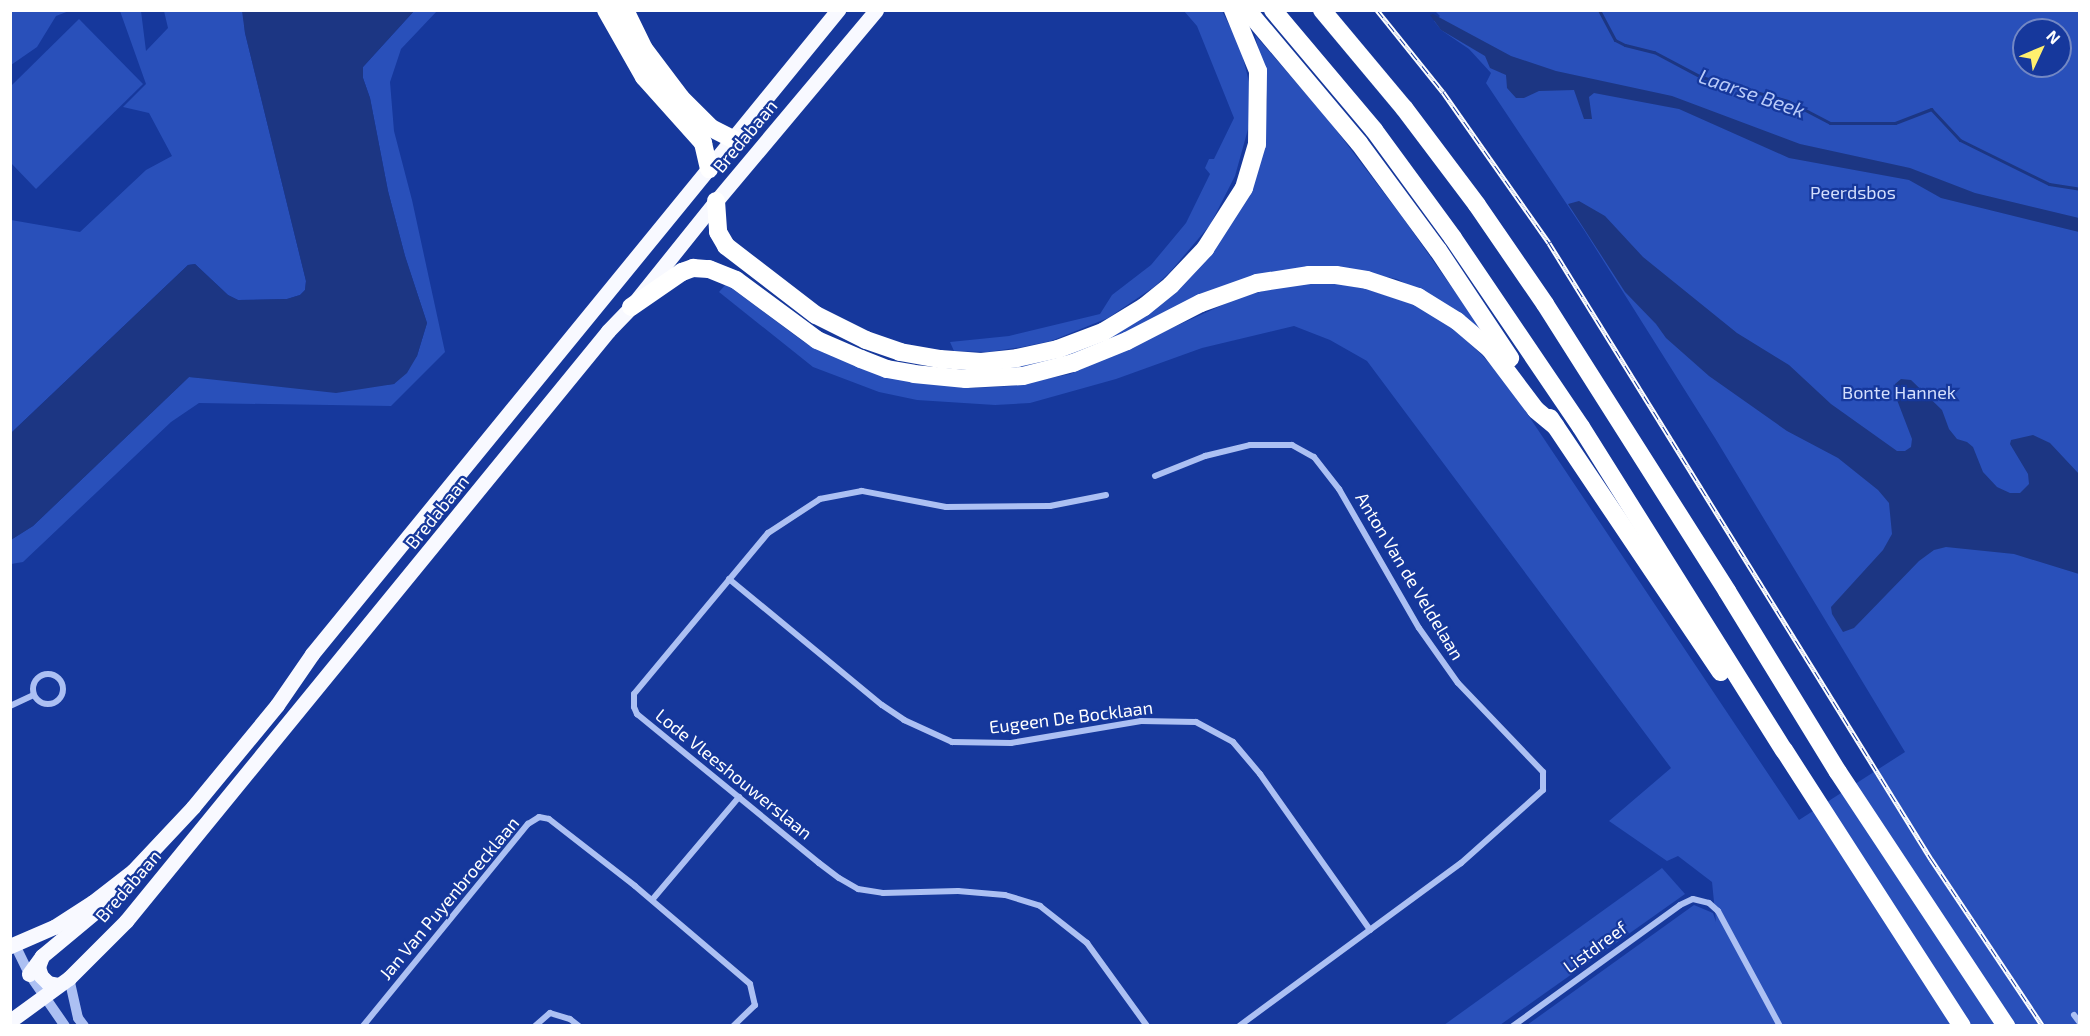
<!DOCTYPE html>
<html>
<head>
<meta charset="utf-8">
<style>
  body { margin:0 }
  #map { position:relative; width:2090px; height:1036px; overflow:hidden; background:#16389c; font-family:"Exo 2",sans-serif }
  div>[style] { position:absolute }
  [style*='--x'] { left:calc(var(--x)*1px); top:calc(var(--y)*1px); width:calc(var(--w)*1px); rotate:calc(var(--a)*1deg) }
  .green>* { inset:0; background:#2950ba }
  .water>* { inset:0; background:#1c3683 }
  .stream>* { height:3px; margin:-1.5px; padding:0 1.5px; transform-origin:1.5px; border-radius:1.5px; background:#1c3683 }
  .minor>* { height:6px; margin:-3px; padding:0 3px; transform-origin:3px; border-radius:3px; background:#acc0f3 }
  .minor>.ring { margin:-3px; padding:0; box-sizing:content-box; background:none; border:6px solid #acc0f3; border-radius:50% }
  .tertiary>* { height:10px; margin:-5px; padding:0 5px; transform-origin:5px; border-radius:5px; background:#acc0f3 }
  .primary>* { height:15px; margin:-7.5px; padding:0 7.5px; transform-origin:7.5px; border-radius:7.5px; background:#f8f9ff }
  .motorway>* { height:18px; margin:-9px; padding:0 9px; transform-origin:9px; border-radius:9px; background:#fff }
  .rail>* { height:5px; margin-top:-2.5px; transform-origin:0; background:repeating-linear-gradient(90deg,#16389c 0 9px,#fff 0 18px); box-sizing:border-box; border-block:2px solid #fff }
  span { translate:-50% -50%; white-space:nowrap; text-align:center; line-height:1.15; -webkit-text-stroke:4.5px #16389c; paint-order:stroke }
  .street-label { font-size:18px; color:#fff }
  .park-label { font-size:18px; color:#d4dffd }
  .water-label { font-size:20px; color:#b9cbf9; font-style:italic }
  .frame { position:absolute; inset:0; border:12px solid #fff; pointer-events:none }
  .north { position:absolute; left:2012px; top:18px; width:60px; height:60px; box-sizing:border-box; background:#16389c; border:2px solid #7388c4; border-radius:50%; rotate:46deg; font-size:16px; font-weight:700; line-height:24px; text-align:center; color:#fff }
  .north::after { content:''; display:block; margin:auto; width:21px; height:27px; background:#ffef6e; clip-path:polygon(50% 0,100% 100%,50% 72%,0 100%) }
</style>
</head>
<body>
<div id="map">
  <div class="green">
    <i style="clip-path:polygon(11px 10px,69px 10px,69px 11px,56px 16px,37px 47px,11px 65px)"></i>
    <i style="clip-path:polygon(120px 11px,141px 11px,146px 51px,168px 28px,164px 11px,243px 11px,245px 33px,306px 281px,305px 290px,300px 295px,287px 299px,238px 300px,228px 295px,195px 264px,188px 265px,11px 433px,11px 220px,80px 232px,146px 170px,172px 156px,149px 113px,123px 107px,146px 84px)"></i>
    <i style="clip-path:polygon(414px 11px,437px 11px,401px 49px,390px 82px,394px 131px,412px 200px,445px 352px,391px 406px,199px 403px,171px 422px,23px 562px,11px 564px,10px 540px,33px 526px,189px 377px,373px 386px,394px 384px,417px 356px,427px 323px,405px 256px,388px 191px,370px 98px,363px 78px,363px 67px)"></i>
    <i style="clip-path:polygon(1184px 11px,1222px 11px,1240px 46px,1249px 82px,1250px 122px,1235px 176px,1210px 225px,1170px 272px,1154px 287px,1108px 318px,1051px 341px,1022px 347px,988px 352px,954px 351px,950px 342px,1009px 336px,1100px 314px,1112px 295px,1151px 265px,1186px 223px,1210px 174px,1205px 168px,1209px 159px,1214px 159px,1234px 118px,1197px 26px)"></i>
    <i style="clip-path:polygon(evenodd,1435px 11px,2079px 11px,2079px 1025px,1527px 1025px,1694px 905px,1713px 913px,1716px 922px,1712px 882px,1678px 856px,1667px 861px,1609px 821px,1671px 768px,1367px 361px,1330px 340px,1294px 326px,1202px 348px,1116px 379px,1030px 403px,995px 405px,917px 400px,879px 392px,813px 367px,719px 292px,726px 284px,804px 342px,863px 369px,906px 381px,974px 388px,1011px 386px,1070px 374px,1238px 298px,1274px 288px,1309px 283px,1338px 284px,1366px 289px,1410px 303px,1434px 316px,1456px 331px,1482px 355px,1508px 385px,1799px 820px,1905px 752px,1715px 438px,1584px 230px,1486px 83px,1491px 73px,1469px 49px,1441px 30px,1434px 21px,1440px 16px,1435px 11px,2024px 30px,2060px 30px,2060px 66px,2024px 66px,2024px 30px)"></i>
    <i style="clip-path:polygon(79px 19px,143px 84px,36px 189px,11px 163px,11px 86px)"></i>
    <i style="clip-path:polygon(1255px 35px,1327px 118px,1403px 218px,1482px 330px,1480px 332px,1443px 304px,1397px 279px,1354px 271px,1295px 270px,1040px 367px,960px 373px,964px 366px,1068px 350px,1208px 253px,1265px 127px,1267px 99px,1264px 72px)"></i>
    <i style="clip-path:polygon(1662px 868px,1685px 894px,1500px 1025px,1444px 1025px)"></i>
  </div>
  <div class="water">
    <i style="clip-path:polygon(242px 11px,414px 11px,363px 67px,363px 78px,370px 98px,388px 191px,405px 256px,427px 323px,417px 356px,407px 373px,394px 384px,336px 393px,189px 377px,33px 526px,11px 540px,11px 433px,188px 265px,195px 264px,228px 295px,238px 300px,287px 299px,300px 295px,305px 290px,306px 281px,245px 33px)"></i>
    <i style="clip-path:polygon(1433px 14px,1511px 56px,1556px 71px,1672px 96px,1800px 144px,1910px 168px,1975px 193px,2079px 218px,2079px 232px,1941px 198px,1909px 180px,1789px 158px,1679px 109px,1594px 93px,1589px 97px,1592px 119px,1584px 119px,1574px 90px,1539px 91px,1524px 98px,1516px 98px,1507px 88px,1506px 75px,1490px 68px,1485px 56px,1441px 30px,1430px 15px)"></i>
    <i style="clip-path:polygon(1579px 201px,1605px 216px,1643px 257px,1737px 333px,1789px 365px,1831px 404px,1897px 451px,1905px 451px,1911px 447px,1912px 439px,1894px 392px,1895px 384px,1901px 379px,1911px 380px,1942px 410px,1949px 429px,1957px 439px,1967px 442px,1973px 447px,1983px 472px,1997px 487px,2010px 493px,2020px 493px,2029px 484px,2028px 474px,2010px 444px,2011px 440px,2033px 435px,2050px 443px,2079px 474px,2079px 574px,2014px 554px,1946px 547px,1934px 550px,1919px 561px,1854px 628px,1843px 632px,1832px 614px,1831px 607px,1883px 550px,1892px 534px,1889px 503px,1878px 490px,1838px 458px,1787px 431px,1709px 376px,1666px 338px,1656px 324px,1625px 292px,1568px 204px)"></i>
  </div>
  <div class="stream">
    <i style="--x:1599;--y:10;--w:34;--a:62"></i>
    <i style="--x:1615;--y:40;--w:11;--a:27"></i>
    <i style="--x:1625;--y:45;--w:30;--a:14"></i>
    <i style="--x:1654;--y:52;--w:53;--a:28"></i>
    <i style="--x:1701;--y:77;--w:90;--a:15.4"></i>
    <i style="--x:1788;--y:101;--w:47;--a:27.6"></i>
    <i style="--x:1830;--y:123;--w:65;--a:0"></i>
    <i style="--x:1895;--y:123;--w:39;--a:-21"></i>
    <i style="--x:1931;--y:109;--w:42;--a:46.9"></i>
    <i style="--x:1960;--y:140;--w:99;--a:26.3"></i>
    <i style="--x:2049;--y:184;--w:31;--a:9"></i>
  </div>
  <div class="minor">
    <i style="--x:1155;--y:476;--w:54;--a:-21.8"></i>
    <i style="--x:1205;--y:456;--w:46;--a:-13.7"></i>
    <i style="--x:1250;--y:445;--w:42;--a:0"></i>
    <i style="--x:1292;--y:445;--w:25;--a:29"></i>
    <i style="--x:1314;--y:457;--w:41;--a:52"></i>
    <i style="--x:1339;--y:489;--w:160;--a:60.1"></i>
    <i style="--x:1419;--y:628;--w:67;--a:54.7"></i>
    <i style="--x:1458;--y:683;--w:123;--a:46.3"></i>
    <i style="--x:1543;--y:772;--w:18;--a:90"></i>
    <i style="--x:1543;--y:790;--w:110;--a:138.3"></i>
    <i style="--x:1461;--y:863;--w:275;--a:143.7"></i>
    <i style="--x:1106;--y:495;--w:57;--a:168.9"></i>
    <i style="--x:1050;--y:506;--w:104;--a:179.4"></i>
    <i style="--x:946;--y:507;--w:86;--a:-169.2"></i>
    <i style="--x:862;--y:491;--w:43;--a:169.2"></i>
    <i style="--x:820;--y:499;--w:62;--a:146.8"></i>
    <i style="--x:768;--y:533;--w:209;--a:129.8"></i>
    <i style="--x:634;--y:694;--w:13;--a:90"></i>
    <i style="--x:634;--y:707;--w:8;--a:67"></i>
    <i style="--x:637;--y:714;--w:235;--a:39.3"></i>
    <i style="--x:819;--y:863;--w:25;--a:37"></i>
    <i style="--x:839;--y:878;--w:22;--a:30"></i>
    <i style="--x:858;--y:889;--w:25;--a:9"></i>
    <i style="--x:883;--y:893;--w:75;--a:-1.5"></i>
    <i style="--x:958;--y:891;--w:47;--a:4.9"></i>
    <i style="--x:1005;--y:895;--w:37;--a:17"></i>
    <i style="--x:1040;--y:906;--w:60;--a:38.2"></i>
    <i style="--x:1087;--y:943;--w:102;--a:54.1"></i>
    <i style="--x:729;--y:579;--w:198;--a:39.5"></i>
    <i style="--x:882;--y:705;--w:27;--a:34"></i>
    <i style="--x:904;--y:720;--w:53;--a:24.6"></i>
    <i style="--x:952;--y:742;--w:59;--a:1"></i>
    <i style="--x:1011;--y:743;--w:132;--a:-9.6"></i>
    <i style="--x:1141;--y:721;--w:55;--a:1"></i>
    <i style="--x:1196;--y:722;--w:42;--a:28.4"></i>
    <i style="--x:1233;--y:742;--w:42;--a:49.8"></i>
    <i style="--x:1260;--y:774;--w:191;--a:54.8"></i>
    <i class="ring" style="left:33px;top:674px;width:24px;height:24px"></i>
    <i style="--x:10;--y:706;--w:26;--a:-25"></i>
    <i style="--x:652;--y:900;--w:135;--a:-49.8"></i>
    <i style="--x:2074;--y:1015;--w:10;--a:53"></i>
    <i style="--x:363;--y:1026;--w:261;--a:-50.8"></i>
    <i style="--x:528;--y:824;--w:13;--a:-32"></i>
    <i style="--x:539;--y:817;--w:10;--a:11"></i>
    <i style="--x:549;--y:819;--w:109;--a:37.9"></i>
    <i style="--x:635;--y:886;--w:151;--a:40.4"></i>
    <i style="--x:750;--y:984;--w:22;--a:77"></i>
    <i style="--x:755;--y:1005;--w:30;--a:136"></i>
    <i style="--x:535;--y:1026;--w:20;--a:-41"></i>
    <i style="--x:550;--y:1013;--w:21;--a:17"></i>
    <i style="--x:570;--y:1019;--w:11;--a:38"></i>
    <i style="--x:1513;--y:1026;--w:206;--a:-35.9"></i>
    <i style="--x:1680;--y:905;--w:14;--a:-25"></i>
    <i style="--x:1693;--y:899;--w:16;--a:14"></i>
    <i style="--x:1709;--y:903;--w:12;--a:42"></i>
    <i style="--x:1718;--y:911;--w:131;--a:61.7"></i>
  </div>
  <div class="tertiary">
    <i style="--x:15;--y:945;--w:32;--a:64"></i>
    <i style="--x:29;--y:974;--w:63;--a:55.3"></i>
    <i style="--x:69;--y:978;--w:41;--a:77.3"></i>
    <i style="--x:78;--y:1018;--w:10;--a:53"></i>
  </div>
  <div class="primary">
    <i style="--x:10;--y:946;--w:48;--a:-23.4"></i>
    <i style="--x:54;--y:927;--w:46;--a:-32.7"></i>
    <i style="--x:93;--y:902;--w:51;--a:-37.8"></i>
    <i style="--x:133;--y:871;--w:88;--a:-46.8"></i>
    <i style="--x:193;--y:807;--w:132;--a:-50.5"></i>
    <i style="--x:277;--y:705;--w:62;--a:-55.5"></i>
    <i style="--x:312;--y:654;--w:832;--a:-50.76"></i>
    <i style="--x:42;--y:956;--w:12;--a:110"></i>
    <i style="--x:38;--y:967;--w:9;--a:72"></i>
    <i style="--x:41;--y:976;--w:10;--a:45"></i>
    <i style="--x:48;--y:983;--w:10;--a:11"></i>
    <i style="--x:29;--y:974;--w:22;--a:-54"></i>
    <i style="--x:42;--y:956;--w:86;--a:-39.8"></i>
    <i style="--x:10;--y:1021;--w:73;--a:-36.1"></i>
    <i style="--x:69;--y:978;--w:81;--a:-45"></i>
    <i style="--x:126;--y:921;--w:762;--a:-50.75"></i>
    <i style="--x:608;--y:331;--w:33;--a:-46"></i>
    <i style="--x:631;--y:307;--w:136;--a:-51.3"></i>
    <i style="--x:716;--y:201;--w:249;--a:-50"></i>
  </div>
  <div class="motorway">
    <i style="--x:606;--y:10;--w:77;--a:60.4"></i>
    <i style="--x:644;--y:77;--w:89;--a:48.2"></i>
    <i style="--x:703;--y:143;--w:27;--a:77"></i>
    <i style="--x:625;--y:10;--w:43;--a:64"></i>
    <i style="--x:644;--y:49;--w:61;--a:52.9"></i>
    <i style="--x:681;--y:98;--w:42;--a:45"></i>
    <i style="--x:711;--y:128;--w:25;--a:27"></i>
    <i style="--x:1247;--y:10;--w:174;--a:49.9"></i>
    <i style="--x:1359;--y:143;--w:133;--a:53.6"></i>
    <i style="--x:1438;--y:250;--w:130;--a:56.3"></i>
    <i style="--x:1273;--y:10;--w:157;--a:49.9"></i>
    <i style="--x:1374;--y:130;--w:134;--a:53.8"></i>
    <i style="--x:1453;--y:238;--w:228;--a:55.9"></i>
    <i style="--x:1581;--y:427;--w:381;--a:57.9"></i>
    <i style="--x:1784;--y:750;--w:328;--a:57.2"></i>
    <i style="--x:1322;--y:10;--w:128;--a:50.1"></i>
    <i style="--x:1404;--y:108;--w:121;--a:53"></i>
    <i style="--x:1477;--y:205;--w:120;--a:55.5"></i>
    <i style="--x:1545;--y:304;--w:340;--a:57.6"></i>
    <i style="--x:1727;--y:591;--w:212;--a:58.5"></i>
    <i style="--x:1838;--y:772;--w:305;--a:56.5"></i>
    <i style="--x:716;--y:201;--w:31;--a:86"></i>
    <i style="--x:718;--y:232;--w:16;--a:60"></i>
    <i style="--x:726;--y:246;--w:113;--a:37.5"></i>
    <i style="--x:816;--y:315;--w:56;--a:26.6"></i>
    <i style="--x:866;--y:340;--w:36;--a:19"></i>
    <i style="--x:900;--y:352;--w:41;--a:9.9"></i>
    <i style="--x:940;--y:359;--w:41;--a:4.2"></i>
    <i style="--x:981;--y:362;--w:36;--a:-6"></i>
    <i style="--x:1017;--y:358;--w:42;--a:-12.4"></i>
    <i style="--x:1058;--y:349;--w:48;--a:-20.7"></i>
    <i style="--x:1103;--y:332;--w:48;--a:-31.4"></i>
    <i style="--x:1144;--y:307;--w:35;--a:-39"></i>
    <i style="--x:1171;--y:285;--w:50;--a:-46.6"></i>
    <i style="--x:1205;--y:249;--w:72;--a:-57.4"></i>
    <i style="--x:1244;--y:188;--w:46;--a:-73.5"></i>
    <i style="--x:1257;--y:144;--w:73;--a:-89.2"></i>
    <i style="--x:1258;--y:71;--w:66;--a:-112.3"></i>
    <i style="--x:631;--y:307;--w:62;--a:-34.5"></i>
    <i style="--x:682;--y:272;--w:12;--a:-20"></i>
    <i style="--x:693;--y:268;--w:16;--a:4"></i>
    <i style="--x:709;--y:269;--w:29;--a:22"></i>
    <i style="--x:736;--y:280;--w:101;--a:36.5"></i>
    <i style="--x:817;--y:340;--w:48;--a:23.4"></i>
    <i style="--x:861;--y:359;--w:28;--a:21"></i>
    <i style="--x:887;--y:369;--w:27;--a:10"></i>
    <i style="--x:914;--y:374;--w:52;--a:5.5"></i>
    <i style="--x:966;--y:379;--w:57;--a:-3"></i>
    <i style="--x:1023;--y:376;--w:52;--a:-14.6"></i>
    <i style="--x:1073;--y:363;--w:58;--a:-22.2"></i>
    <i style="--x:1127;--y:341;--w:83;--a:-27.2"></i>
    <i style="--x:1201;--y:303;--w:59;--a:-19.7"></i>
    <i style="--x:1257;--y:283;--w:53;--a:-8.7"></i>
    <i style="--x:1309;--y:275;--w:27;--a:0"></i>
    <i style="--x:1336;--y:275;--w:31;--a:9"></i>
    <i style="--x:1367;--y:280;--w:54;--a:18.4"></i>
    <i style="--x:1418;--y:297;--w:46;--a:31.6"></i>
    <i style="--x:1457;--y:321;--w:43;--a:40.3"></i>
    <i style="--x:1490;--y:349;--w:76;--a:53"></i>
    <i style="--x:1536;--y:410;--w:26;--a:40"></i>
    <i style="--x:1550;--y:418;--w:306;--a:56.1"></i>
  </div>
  <div class="rail">
    <i style="--x:1377;--y:10;--w:105;--a:51.2"></i>
    <i style="--x:1443;--y:92;--w:184;--a:54.9"></i>
    <i style="--x:1549;--y:243;--w:725;--a:58.2"></i>
    <i style="--x:1931;--y:859;--w:201;--a:56.2"></i>
  </div>
  <div class="street-label">
    <span style="left:745px;top:136px;rotate:-50deg">Bredabaan</span>
    <span style="left:437px;top:512px;rotate:-51deg">Bredabaan</span>
    <span style="left:1410px;top:576px;rotate:59deg">Anton Van de Veldelaan</span>
    <span style="left:1071px;top:717px;rotate:-7deg">Eugeen De Bocklaan</span>
    <span style="left:734px;top:774px;rotate:39deg">Lode Vleeshouwerslaan</span>
    <span style="left:128px;top:886px;rotate:-49deg">Bredabaan</span>
    <span style="left:449px;top:898px;rotate:-50deg">Jan Van Puyenbroecklaan</span>
    <span style="left:1595px;top:947px;rotate:-36deg">Listdreef</span>
  </div>
  <div class="park-label">
    <span style="left:1853px;top:192px">Peerdsbos</span>
    <span style="left:1899px;top:392px">Bonte Hannek</span>
  </div>
  <div class="water-label">
    <span style="left:1752px;top:93px;rotate:19deg">Laarse Beek</span>
  </div>
  <div class="frame"></div>
  <div class="north">N</div>
</div>
</body>
</html>
